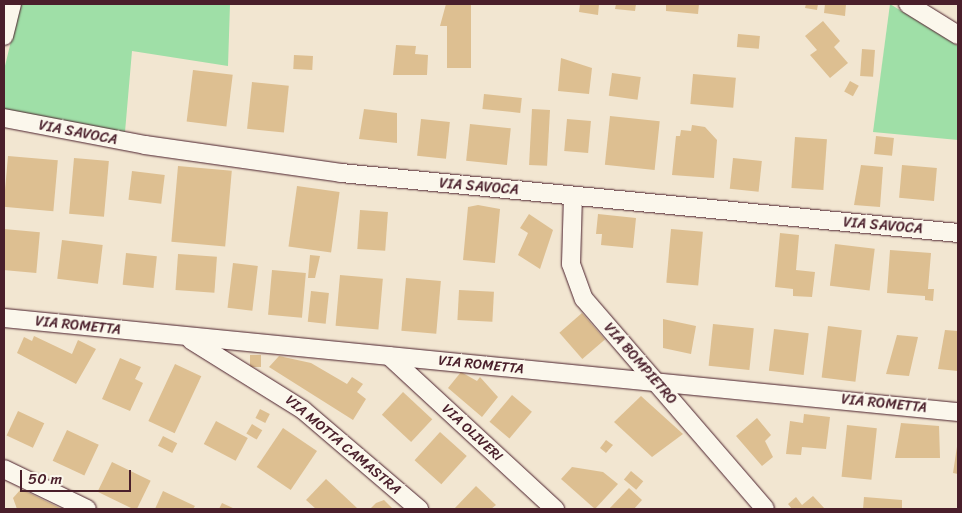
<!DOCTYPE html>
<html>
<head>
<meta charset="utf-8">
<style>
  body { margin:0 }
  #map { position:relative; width:962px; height:513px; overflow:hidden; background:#f2e6d1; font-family:Sriracha,sans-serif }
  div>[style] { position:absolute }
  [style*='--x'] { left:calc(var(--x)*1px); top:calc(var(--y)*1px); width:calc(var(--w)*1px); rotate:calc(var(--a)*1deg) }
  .green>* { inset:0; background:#9fdfa7 }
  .building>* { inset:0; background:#ddbf91; transform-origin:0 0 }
  .roads { filter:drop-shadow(0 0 1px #4a1f2b) drop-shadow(0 0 1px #4a1f2b) }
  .minor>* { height:18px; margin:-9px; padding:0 9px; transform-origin:9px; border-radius:9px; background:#fbf7ec }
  span { translate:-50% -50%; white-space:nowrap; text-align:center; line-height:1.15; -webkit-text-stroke:4px #fbf7ec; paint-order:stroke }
  .street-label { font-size:14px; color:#4a1f2b }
  .frame { position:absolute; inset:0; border:5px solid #4a1f2b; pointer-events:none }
  .scale { position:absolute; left:20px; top:470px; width:111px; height:22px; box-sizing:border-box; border:2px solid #4a1f2b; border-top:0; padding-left:6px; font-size:15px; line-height:18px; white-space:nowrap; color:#4a1f2b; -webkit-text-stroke:4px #fbf7ec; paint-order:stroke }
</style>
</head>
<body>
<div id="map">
  <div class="green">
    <i style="clip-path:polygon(20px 4px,230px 4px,228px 66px,132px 51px,125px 132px,4px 111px,4px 70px)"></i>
    <i style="clip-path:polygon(890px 4px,958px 46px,958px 140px,873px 132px)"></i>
  </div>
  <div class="building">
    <i style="clip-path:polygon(446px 4px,471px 4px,471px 68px,447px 68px,447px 26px,440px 26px)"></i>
    <i style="clip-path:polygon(580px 4px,599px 4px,598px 15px,579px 12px)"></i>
    <i style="clip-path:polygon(616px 4px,636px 4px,635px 11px,615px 9px)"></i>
    <i style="clip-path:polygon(666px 4px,699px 4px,698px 14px,666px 11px)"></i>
    <i style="clip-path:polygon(806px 4px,818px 4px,817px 10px,805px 8px)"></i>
    <i style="clip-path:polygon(825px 4px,846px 4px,845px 16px,824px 13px)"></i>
    <i style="clip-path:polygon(823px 21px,840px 41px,834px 47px,848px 63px,830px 78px,810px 55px,817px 50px,805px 36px)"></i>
    <i style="left:738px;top:34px;width:22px;height:13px;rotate:5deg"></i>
    <i style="clip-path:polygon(396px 45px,416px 46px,415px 54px,428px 55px,427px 75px,393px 75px)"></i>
    <i style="left:862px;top:49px;width:13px;height:27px;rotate:4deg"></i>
    <i style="left:294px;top:55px;width:19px;height:14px;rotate:3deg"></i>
    <i style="clip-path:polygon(561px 58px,592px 68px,589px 94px,558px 91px)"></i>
    <i style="left:193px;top:70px;width:40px;height:52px;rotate:7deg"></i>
    <i style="left:612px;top:73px;width:29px;height:23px;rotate:8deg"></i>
    <i style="left:693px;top:74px;width:43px;height:30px;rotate:5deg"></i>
    <i style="left:850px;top:81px;width:10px;height:12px;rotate:29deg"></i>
    <i style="left:252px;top:82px;width:37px;height:47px;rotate:6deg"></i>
    <i style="left:484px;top:94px;width:38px;height:15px;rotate:6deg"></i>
    <i style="clip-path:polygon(364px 109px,397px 113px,397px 143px,359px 139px)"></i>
    <i style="left:532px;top:109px;width:18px;height:56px;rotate:3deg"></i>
    <i style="left:610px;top:116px;width:50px;height:49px;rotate:6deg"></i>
    <i style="left:421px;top:119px;width:29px;height:37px;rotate:6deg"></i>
    <i style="left:567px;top:119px;width:24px;height:32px;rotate:5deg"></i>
    <i style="left:470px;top:124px;width:41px;height:37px;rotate:6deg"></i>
    <i style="clip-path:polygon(692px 125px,705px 127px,717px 140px,714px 178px,672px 175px,676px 136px,680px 136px,681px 130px,691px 131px)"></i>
    <i style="left:876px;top:136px;width:18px;height:18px;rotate:6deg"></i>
    <i style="left:795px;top:137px;width:32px;height:51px;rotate:4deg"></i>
    <i style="left:8px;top:156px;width:50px;height:51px;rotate:5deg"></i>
    <i style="left:74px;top:158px;width:35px;height:56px;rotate:5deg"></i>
    <i style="left:733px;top:158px;width:29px;height:31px;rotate:6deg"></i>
    <i style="clip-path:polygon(861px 165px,883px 167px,880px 207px,854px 205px)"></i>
    <i style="left:902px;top:165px;width:35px;height:33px;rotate:5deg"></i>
    <i style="left:178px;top:166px;width:54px;height:76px;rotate:5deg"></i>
    <i style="left:132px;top:171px;width:33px;height:29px;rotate:7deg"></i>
    <i style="left:297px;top:186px;width:43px;height:61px;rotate:8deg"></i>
    <i style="clip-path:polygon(478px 205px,500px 209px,495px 263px,463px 260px,468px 207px)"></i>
    <i style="left:360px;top:210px;width:28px;height:39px;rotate:4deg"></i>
    <i style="clip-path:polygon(529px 214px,553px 230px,540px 269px,518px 255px,528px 233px,520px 228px)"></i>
    <i style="clip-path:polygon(598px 214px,636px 218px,633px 248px,601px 245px,602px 234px,596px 234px)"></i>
    <i style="left:4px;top:229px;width:36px;height:41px;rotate:5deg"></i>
    <i style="left:671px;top:229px;width:32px;height:54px;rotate:5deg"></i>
    <i style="clip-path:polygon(780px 233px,799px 235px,796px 270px,815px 272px,812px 297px,793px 296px,793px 289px,775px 287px)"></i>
    <i style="left:62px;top:240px;width:41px;height:39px;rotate:7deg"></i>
    <i style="left:835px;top:244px;width:40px;height:42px;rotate:7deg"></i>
    <i style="clip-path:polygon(890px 250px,931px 253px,928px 289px,934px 289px,933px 301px,925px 300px,925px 296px,887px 293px)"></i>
    <i style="left:126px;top:253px;width:31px;height:32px;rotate:6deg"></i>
    <i style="left:178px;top:254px;width:39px;height:36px;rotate:4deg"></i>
    <i style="clip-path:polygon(310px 255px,320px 256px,315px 278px,308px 278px)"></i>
    <i style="left:233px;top:263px;width:25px;height:45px;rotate:7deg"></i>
    <i style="left:272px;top:270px;width:34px;height:45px;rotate:5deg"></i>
    <i style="left:340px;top:275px;width:43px;height:51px;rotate:5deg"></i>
    <i style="left:406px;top:278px;width:35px;height:53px;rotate:5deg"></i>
    <i style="left:459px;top:290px;width:35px;height:30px;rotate:3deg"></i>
    <i style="left:311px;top:291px;width:18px;height:31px;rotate:6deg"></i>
    <i style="left:582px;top:313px;width:35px;height:30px;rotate:49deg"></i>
    <i style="clip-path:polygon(663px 319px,696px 326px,691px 354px,663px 348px)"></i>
    <i style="left:713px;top:324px;width:41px;height:42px;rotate:6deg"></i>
    <i style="left:828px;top:326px;width:34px;height:52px;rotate:7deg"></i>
    <i style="left:774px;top:329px;width:35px;height:42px;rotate:7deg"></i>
    <i style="clip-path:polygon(945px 330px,958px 331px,958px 371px,938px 369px)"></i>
    <i style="clip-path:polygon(897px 335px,918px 337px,909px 376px,886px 374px)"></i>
    <i style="clip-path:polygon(34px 336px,72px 354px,78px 340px,96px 349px,76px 384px,17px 353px,24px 337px,32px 341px)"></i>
    <i style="left:250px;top:355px;width:11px;height:12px"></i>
    <i style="clip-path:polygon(279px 356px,311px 363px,347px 384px,352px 377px,363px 384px,357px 392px,366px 399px,353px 420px,269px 367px)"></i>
    <i style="clip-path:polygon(120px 358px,141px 367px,135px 379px,143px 383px,130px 411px,102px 399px)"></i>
    <i style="left:175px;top:364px;width:29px;height:63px;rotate:25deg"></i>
    <i style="clip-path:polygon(461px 372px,477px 381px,480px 377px,498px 397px,482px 417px,448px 388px)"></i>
    <i style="left:403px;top:392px;width:40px;height:31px;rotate:43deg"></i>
    <i style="left:512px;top:395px;width:26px;height:35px;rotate:40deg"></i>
    <i style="clip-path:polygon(641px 396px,683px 434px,652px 457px,614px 422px)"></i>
    <i style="left:260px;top:409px;width:11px;height:10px;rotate:27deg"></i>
    <i style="left:18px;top:411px;width:29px;height:27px;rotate:25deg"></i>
    <i style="clip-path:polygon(804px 414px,830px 417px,826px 449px,802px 447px,801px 455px,786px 454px,790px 421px,803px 423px)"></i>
    <i style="clip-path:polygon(757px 418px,771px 435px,765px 441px,773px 457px,762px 466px,736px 436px)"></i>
    <i style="left:216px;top:421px;width:36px;height:26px;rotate:28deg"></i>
    <i style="clip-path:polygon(901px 423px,939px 426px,940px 458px,895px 458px)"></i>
    <i style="left:252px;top:424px;width:12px;height:11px;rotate:31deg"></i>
    <i style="left:847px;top:425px;width:30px;height:52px;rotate:6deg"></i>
    <i style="left:283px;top:428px;width:41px;height:47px;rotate:34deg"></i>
    <i style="left:67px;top:430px;width:35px;height:34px;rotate:25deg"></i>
    <i style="left:440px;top:432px;width:36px;height:38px;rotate:42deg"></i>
    <i style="left:163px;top:436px;width:16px;height:11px;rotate:27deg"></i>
    <i style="clip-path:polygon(606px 440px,613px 445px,606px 453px,600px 448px)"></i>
    <i style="clip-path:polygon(958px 440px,958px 474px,953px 473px)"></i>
    <i style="left:112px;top:462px;width:43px;height:33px;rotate:26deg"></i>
    <i style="clip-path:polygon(572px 467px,603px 472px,618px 484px,595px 509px,561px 479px)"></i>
    <i style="left:631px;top:471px;width:16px;height:11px;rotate:40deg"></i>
    <i style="clip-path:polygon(326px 479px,357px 508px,355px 509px,316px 509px,306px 500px)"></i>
    <i style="clip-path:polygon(476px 486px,496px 505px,491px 509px,454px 509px)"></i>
    <i style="clip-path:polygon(629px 488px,642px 500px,634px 509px,609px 509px)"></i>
    <i style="clip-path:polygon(21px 489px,62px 509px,17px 509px,13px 498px)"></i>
    <i style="clip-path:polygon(163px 491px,195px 506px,193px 509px,155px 509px)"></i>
    <i style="clip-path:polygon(813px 496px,825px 509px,792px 509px,788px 504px,796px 497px,802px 505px)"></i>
    <i style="clip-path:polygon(864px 497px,902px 500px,902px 509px,863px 509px)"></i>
    <i style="clip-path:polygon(384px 500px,393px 509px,370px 509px,376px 503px)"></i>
    <i style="clip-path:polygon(222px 503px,235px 509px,219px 509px)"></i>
  </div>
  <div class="roads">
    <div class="minor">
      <i style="--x:908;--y:4;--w:59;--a:31.8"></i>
      <i style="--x:4;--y:36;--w:33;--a:-76"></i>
      <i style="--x:4;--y:118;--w:144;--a:10.8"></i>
      <i style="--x:145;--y:145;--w:198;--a:8.1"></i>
      <i style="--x:341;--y:173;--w:620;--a:5.55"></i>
      <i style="--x:573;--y:196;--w:68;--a:91.7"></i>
      <i style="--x:571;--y:264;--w:37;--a:70"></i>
      <i style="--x:584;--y:299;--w:277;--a:49.2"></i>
      <i style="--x:4;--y:318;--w:959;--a:5.63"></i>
      <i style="--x:191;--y:340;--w:132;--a:32"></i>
      <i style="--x:303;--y:410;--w:153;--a:40.5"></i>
      <i style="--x:389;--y:356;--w:226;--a:42.7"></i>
      <i style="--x:4;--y:469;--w:92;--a:25.7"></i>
    </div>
  </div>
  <div class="street-label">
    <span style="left:78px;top:133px;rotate:11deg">VIA SAVOCA</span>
    <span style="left:479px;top:187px;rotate:5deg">VIA SAVOCA</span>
    <span style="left:883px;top:226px;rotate:5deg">VIA SAVOCA</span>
    <span style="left:78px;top:326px;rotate:6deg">VIA ROMETTA</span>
    <span style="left:640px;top:364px;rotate:49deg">VIA BOMPIETRO</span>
    <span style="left:481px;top:365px;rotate:6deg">VIA ROMETTA</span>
    <span style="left:884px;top:404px;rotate:6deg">VIA ROMETTA</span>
    <span style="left:472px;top:433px;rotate:43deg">VIA OLIVERI</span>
    <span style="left:343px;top:445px;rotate:40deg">VIA MOTTA CAMASTRA</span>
  </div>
  <div class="frame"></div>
  <div class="scale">50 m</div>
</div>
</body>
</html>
